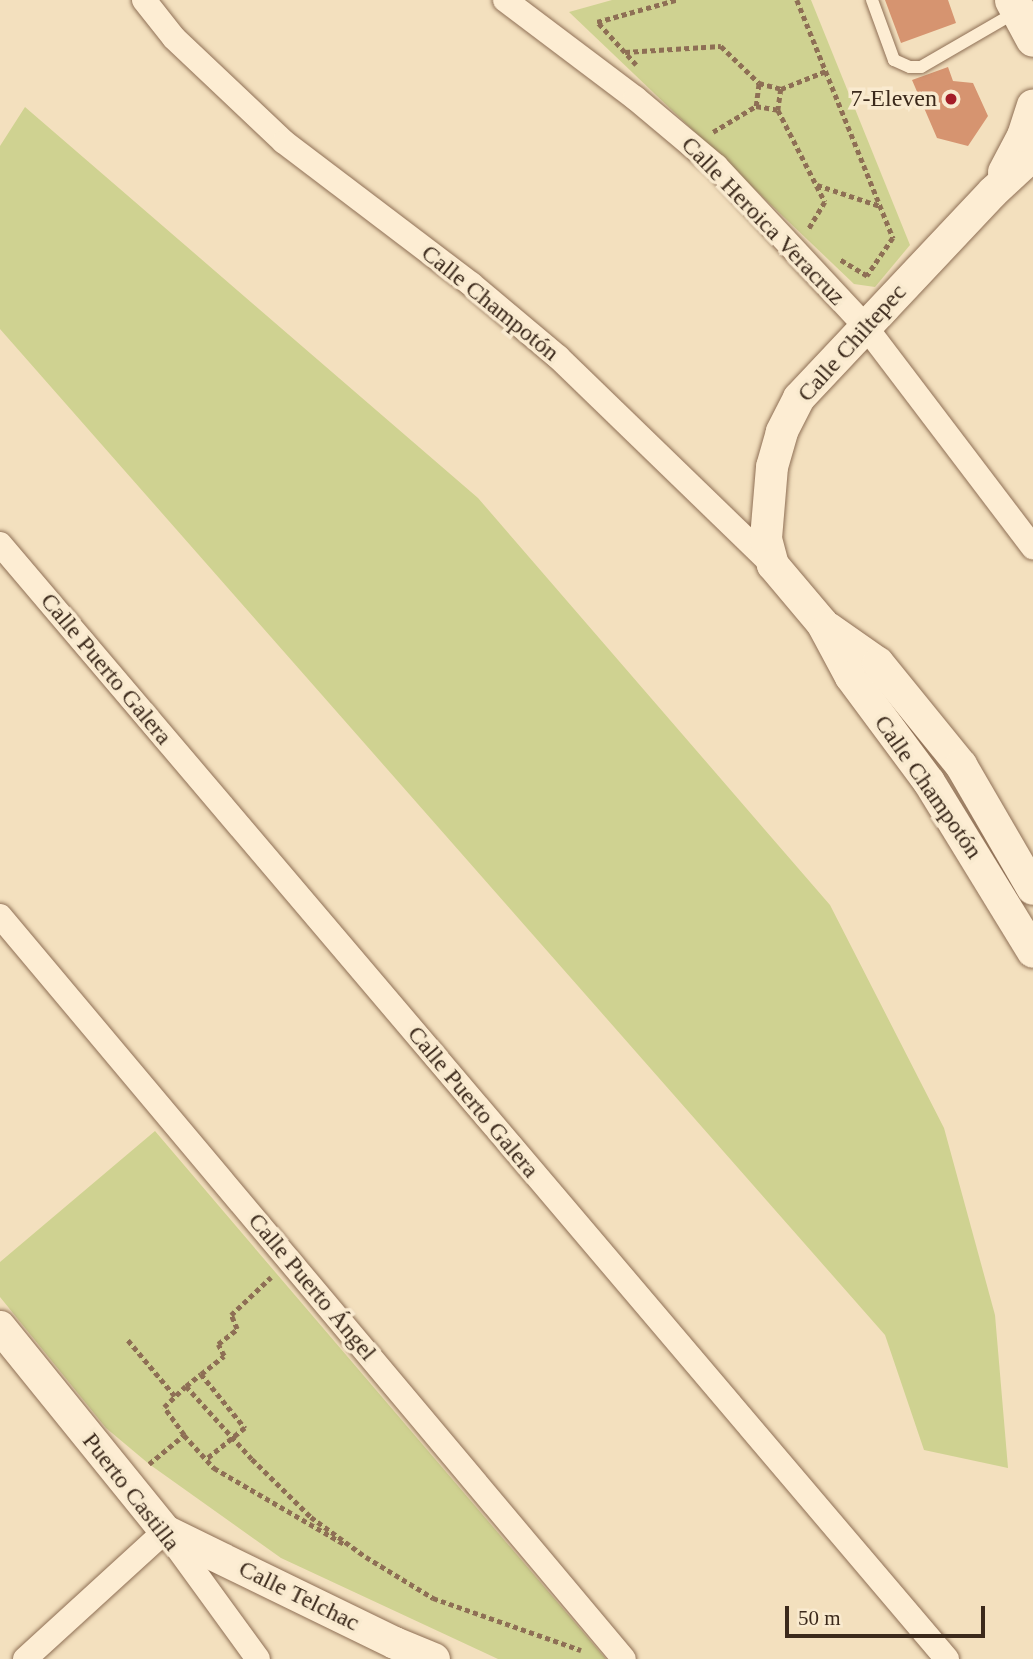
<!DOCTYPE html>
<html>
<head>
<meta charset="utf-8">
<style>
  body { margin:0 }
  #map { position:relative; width:1033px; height:1659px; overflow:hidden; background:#f3e0be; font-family:Georgia,serif }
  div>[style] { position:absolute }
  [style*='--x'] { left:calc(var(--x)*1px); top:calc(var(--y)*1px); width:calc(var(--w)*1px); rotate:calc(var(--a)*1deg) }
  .green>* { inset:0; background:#cfd291 }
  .building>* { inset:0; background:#d69470 }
  .path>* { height:4.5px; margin-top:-2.25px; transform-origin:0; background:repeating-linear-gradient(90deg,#8e6f55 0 5px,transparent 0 8.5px) }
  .roads { filter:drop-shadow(0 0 2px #8e6f55) drop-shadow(0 0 2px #8e6f55) }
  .service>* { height:12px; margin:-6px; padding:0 6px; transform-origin:6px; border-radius:6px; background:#fdedd3 }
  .minor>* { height:24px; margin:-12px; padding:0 12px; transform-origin:12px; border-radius:12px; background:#fdedd3 }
  .tertiary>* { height:32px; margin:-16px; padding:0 16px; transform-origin:16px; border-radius:16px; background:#fdedd3 }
  .secondary>* { height:35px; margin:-17.5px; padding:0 17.5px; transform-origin:17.5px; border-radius:17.5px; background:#fdedd3 }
  .dots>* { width:19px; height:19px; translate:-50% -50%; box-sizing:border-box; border:4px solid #f9eacf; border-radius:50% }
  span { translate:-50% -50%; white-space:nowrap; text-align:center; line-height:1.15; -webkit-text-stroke:7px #f9eacf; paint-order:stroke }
  .poi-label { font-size:24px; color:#3b291b }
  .right { translate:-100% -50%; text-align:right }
  .street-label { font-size:24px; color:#3b291b }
  .scale { position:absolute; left:785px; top:1606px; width:200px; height:32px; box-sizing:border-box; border:4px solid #3b291b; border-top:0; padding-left:9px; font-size:21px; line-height:24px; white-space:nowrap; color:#3b291b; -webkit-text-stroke:5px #f9eacf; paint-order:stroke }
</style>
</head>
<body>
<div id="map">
  <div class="green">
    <i style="clip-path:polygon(612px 0,811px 0,910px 245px,875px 287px,854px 284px,569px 12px)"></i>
    <i style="clip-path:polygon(25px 107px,478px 498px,830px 905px,944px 1128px,995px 1315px,1008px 1468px,924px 1450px,885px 1335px,0 329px,0 146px)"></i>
    <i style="clip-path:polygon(155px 1131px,276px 1273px,606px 1659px,498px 1659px,281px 1558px,149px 1464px,106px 1428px,0 1297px,0 1262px)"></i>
  </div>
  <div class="building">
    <i style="clip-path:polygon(885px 0,948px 0,956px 23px,901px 43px)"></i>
    <i style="clip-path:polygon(948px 67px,953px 81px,973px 83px,988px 116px,968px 146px,937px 138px,912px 80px)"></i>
  </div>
  <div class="path">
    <i style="--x:797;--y:0;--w:257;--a:68"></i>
    <i style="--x:893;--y:238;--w:46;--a:124.4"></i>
    <i style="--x:867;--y:276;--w:33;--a:-149"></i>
    <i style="--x:625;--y:52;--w:96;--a:-3.6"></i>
    <i style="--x:721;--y:46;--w:53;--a:44.2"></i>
    <i style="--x:759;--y:83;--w:23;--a:15"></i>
    <i style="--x:781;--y:89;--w:21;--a:98"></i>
    <i style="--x:778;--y:110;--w:103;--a:62.9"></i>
    <i style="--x:825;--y:202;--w:31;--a:121"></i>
    <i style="--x:636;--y:65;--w:58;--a:-132.2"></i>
    <i style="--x:597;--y:22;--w:82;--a:-15.6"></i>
    <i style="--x:781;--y:89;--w:48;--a:-21.8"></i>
    <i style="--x:756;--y:106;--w:22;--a:10"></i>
    <i style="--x:713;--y:132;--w:50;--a:-31.2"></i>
    <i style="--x:756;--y:106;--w:23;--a:-83"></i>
    <i style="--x:817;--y:185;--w:66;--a:18.4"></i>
    <i style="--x:128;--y:1340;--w:73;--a:50"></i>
    <i style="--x:201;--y:1374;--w:29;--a:-38"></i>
    <i style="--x:224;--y:1356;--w:13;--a:-117"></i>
    <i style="--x:218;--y:1344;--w:24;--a:-38"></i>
    <i style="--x:237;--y:1329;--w:15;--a:-113"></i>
    <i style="--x:231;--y:1315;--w:55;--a:-43.5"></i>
    <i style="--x:186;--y:1386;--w:19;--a:-39"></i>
    <i style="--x:201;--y:1374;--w:70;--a:50.8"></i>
    <i style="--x:245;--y:1428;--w:49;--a:140.8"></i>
    <i style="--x:184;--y:1435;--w:45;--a:47.7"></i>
    <i style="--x:214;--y:1468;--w:151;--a:30.3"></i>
    <i style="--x:149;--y:1464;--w:45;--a:-39.6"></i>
    <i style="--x:184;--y:1435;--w:34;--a:-126"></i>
    <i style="--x:164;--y:1407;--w:30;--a:-44"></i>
    <i style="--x:186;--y:1386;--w:98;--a:47.9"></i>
    <i style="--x:252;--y:1459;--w:83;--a:44.5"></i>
    <i style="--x:311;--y:1517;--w:68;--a:36"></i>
    <i style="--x:366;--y:1557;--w:79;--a:31.5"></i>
    <i style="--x:433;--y:1598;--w:157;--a:19.4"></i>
  </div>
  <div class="roads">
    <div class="service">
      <i style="--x:872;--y:0;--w:64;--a:69.9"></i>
      <i style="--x:894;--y:60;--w:17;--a:24"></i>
      <i style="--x:910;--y:67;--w:11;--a:0"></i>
      <i style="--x:921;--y:67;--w:110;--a:-30.1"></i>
    </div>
    <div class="minor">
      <i style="--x:144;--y:0;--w:48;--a:51.7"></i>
      <i style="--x:174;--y:38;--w:151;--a:43.4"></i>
      <i style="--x:284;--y:142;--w:235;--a:37.2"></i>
      <i style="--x:471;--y:284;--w:114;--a:40"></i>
      <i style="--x:558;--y:357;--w:299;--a:44.1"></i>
      <i style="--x:505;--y:0;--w:163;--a:37"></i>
      <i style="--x:635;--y:98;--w:106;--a:40"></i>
      <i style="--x:716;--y:166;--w:219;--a:47"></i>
      <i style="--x:865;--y:326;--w:278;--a:52.8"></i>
      <i style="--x:0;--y:544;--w:1463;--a:49.66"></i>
      <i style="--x:0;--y:916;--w:970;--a:49.98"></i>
      <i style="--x:25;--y:1659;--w:190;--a:-42.4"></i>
      <i style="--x:165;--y:1531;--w:158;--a:54"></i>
    </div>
    <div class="tertiary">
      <i style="--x:1033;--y:155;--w:54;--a:137.2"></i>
      <i style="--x:993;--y:192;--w:283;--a:133.3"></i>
      <i style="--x:799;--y:398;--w:38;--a:117"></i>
      <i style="--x:782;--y:432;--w:36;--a:106"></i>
      <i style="--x:772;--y:467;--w:72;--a:94.8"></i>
      <i style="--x:766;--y:539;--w:27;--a:75"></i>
      <i style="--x:773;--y:565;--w:76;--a:49.8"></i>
      <i style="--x:822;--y:623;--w:61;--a:61.8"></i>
      <i style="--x:851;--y:677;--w:131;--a:53.4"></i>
      <i style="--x:929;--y:782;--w:199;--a:58.5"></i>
      <i style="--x:1004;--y:172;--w:41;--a:-62.2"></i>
      <i style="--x:1023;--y:136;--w:32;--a:-72"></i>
      <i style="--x:828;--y:628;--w:61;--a:35"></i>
      <i style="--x:878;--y:663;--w:132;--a:50.9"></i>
      <i style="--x:961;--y:765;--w:143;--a:59.9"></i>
      <i style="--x:0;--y:1327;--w:262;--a:51"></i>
      <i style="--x:165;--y:1531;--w:256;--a:26"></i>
      <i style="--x:395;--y:1643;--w:42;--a:22.3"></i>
    </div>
    <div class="secondary">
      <i style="--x:1012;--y:0;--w:44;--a:61.7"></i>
    </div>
  </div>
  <div class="dots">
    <i style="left:951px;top:99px;background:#a41d27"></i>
  </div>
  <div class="poi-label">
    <span class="right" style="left:937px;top:99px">7-Eleven</span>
  </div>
  <div class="street-label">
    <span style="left:763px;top:221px;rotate:46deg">Calle Heroica Veracruz</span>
    <span style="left:490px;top:303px;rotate:39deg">Calle Champotón</span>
    <span style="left:852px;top:343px;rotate:-48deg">Calle Chiltepec</span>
    <span style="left:106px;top:669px;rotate:50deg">Calle Puerto Galera</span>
    <span style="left:928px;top:787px;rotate:55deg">Calle Champotón</span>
    <span style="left:473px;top:1102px;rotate:50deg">Calle Puerto Galera</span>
    <span style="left:312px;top:1287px;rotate:50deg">Calle Puerto Ángel</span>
    <span style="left:131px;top:1492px;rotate:52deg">Puerto Castilla</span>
    <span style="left:299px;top:1596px;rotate:26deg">Calle Telchac</span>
  </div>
  <div class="scale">50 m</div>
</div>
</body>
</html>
